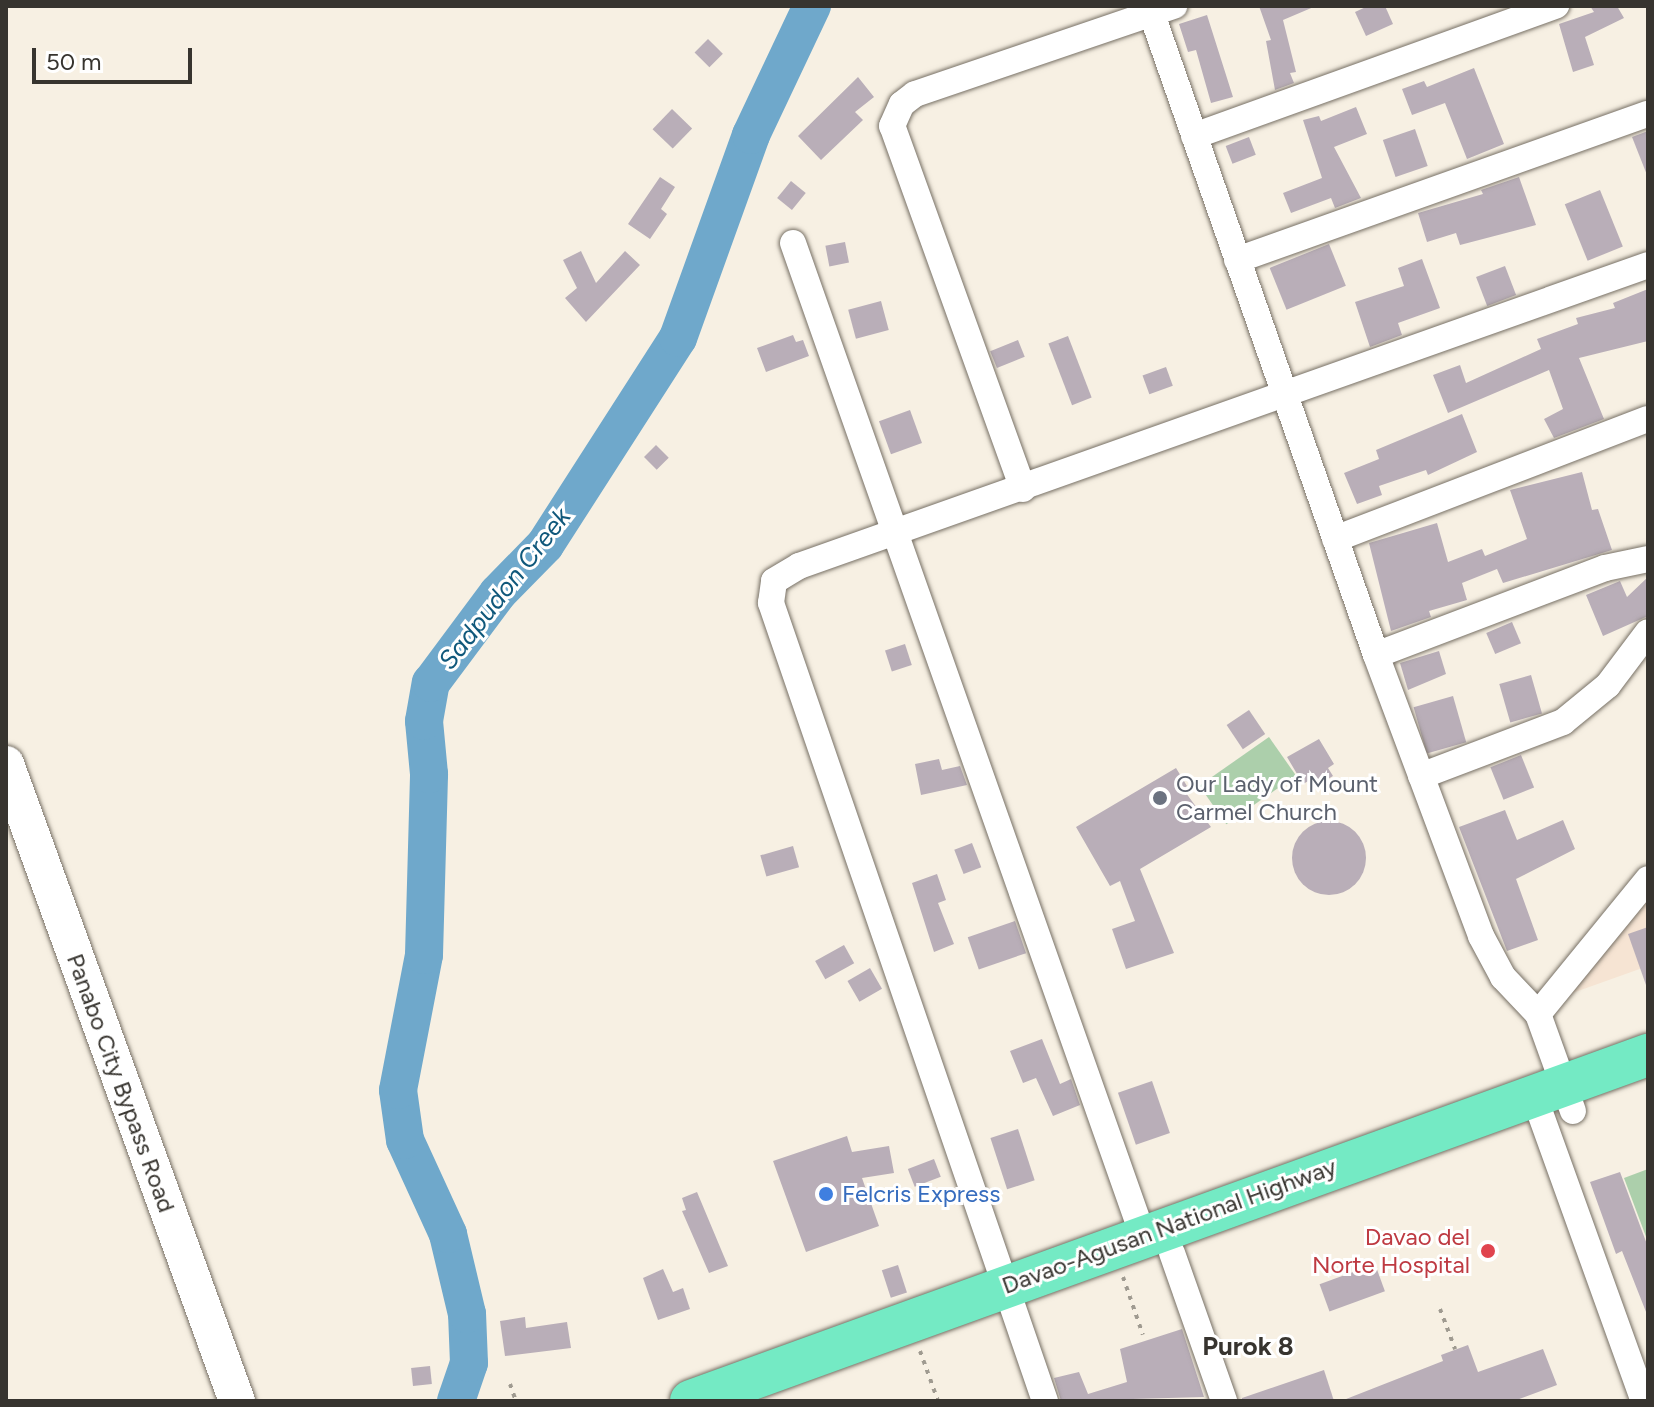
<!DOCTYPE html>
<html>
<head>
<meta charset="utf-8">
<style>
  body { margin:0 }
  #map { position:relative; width:1654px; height:1407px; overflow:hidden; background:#f7f0e3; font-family:Figtree,sans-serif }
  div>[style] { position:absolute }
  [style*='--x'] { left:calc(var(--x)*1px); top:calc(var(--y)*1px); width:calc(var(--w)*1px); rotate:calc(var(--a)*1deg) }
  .commercial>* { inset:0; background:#f6e4d3 }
  .green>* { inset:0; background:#accfab; transform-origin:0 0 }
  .river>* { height:38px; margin:-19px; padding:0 19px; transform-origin:19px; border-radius:19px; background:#6fa8cb }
  .building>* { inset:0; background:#b9aeb8; transform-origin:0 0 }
  .round { border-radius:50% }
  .path>* { height:4px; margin-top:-2px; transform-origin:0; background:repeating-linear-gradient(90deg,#9f9a90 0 4px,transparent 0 10px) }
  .roads { filter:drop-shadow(0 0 2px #777065) drop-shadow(0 0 2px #777065) }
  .minor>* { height:26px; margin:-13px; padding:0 13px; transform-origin:13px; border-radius:13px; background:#fff }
  .secondary>* { height:36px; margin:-18px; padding:0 18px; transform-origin:18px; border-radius:18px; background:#fff }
  .trunk>* { height:42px; margin:-21px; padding:0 21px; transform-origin:21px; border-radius:21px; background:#74eac4 }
  .dots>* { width:22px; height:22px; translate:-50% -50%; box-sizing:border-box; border:4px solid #fff; border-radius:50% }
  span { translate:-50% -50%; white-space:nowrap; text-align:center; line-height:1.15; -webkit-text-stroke:6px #fff; paint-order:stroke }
  .worship-label { font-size:24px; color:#5b616d }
  .left { translate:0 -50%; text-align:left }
  .street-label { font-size:24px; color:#37342f }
  .shop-label { font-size:24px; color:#366cbe }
  .health-label { font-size:24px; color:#be3a42 }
  .right { translate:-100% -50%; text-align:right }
  .water-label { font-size:26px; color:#10587b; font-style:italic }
  .neighbourhood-label { font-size:26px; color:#37342f; font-weight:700 }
  .frame { position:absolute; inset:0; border:8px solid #37342f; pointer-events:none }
  .scale { position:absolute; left:32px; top:48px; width:160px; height:36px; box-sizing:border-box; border:4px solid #37342f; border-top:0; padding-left:10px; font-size:24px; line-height:28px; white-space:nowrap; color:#37342f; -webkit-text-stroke:6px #fff; paint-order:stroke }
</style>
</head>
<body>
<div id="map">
  <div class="commercial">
    <i style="clip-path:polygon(1648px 892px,1648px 966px,1564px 996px)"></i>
  </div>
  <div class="green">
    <i style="left:1269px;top:737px;width:47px;height:85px;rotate:55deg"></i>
    <i style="clip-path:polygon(1648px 1169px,1648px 1242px,1624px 1178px)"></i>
  </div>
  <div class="river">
    <i style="--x:456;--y:1401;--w:40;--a:-71.1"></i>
    <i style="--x:469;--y:1363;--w:49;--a:-92.3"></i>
    <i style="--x:467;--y:1314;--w:82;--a:-103.4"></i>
    <i style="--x:448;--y:1234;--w:103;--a:-114.6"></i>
    <i style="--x:405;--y:1140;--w:50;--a:-98"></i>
    <i style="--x:398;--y:1090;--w:137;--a:-79.1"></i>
    <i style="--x:424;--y:955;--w:181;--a:-88.4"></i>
    <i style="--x:429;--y:774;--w:53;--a:-95.4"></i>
    <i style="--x:424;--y:721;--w:39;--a:-80"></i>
    <i style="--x:431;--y:683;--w:112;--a:-53.3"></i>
    <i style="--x:498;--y:593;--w:67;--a:-45.6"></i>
    <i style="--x:545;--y:545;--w:246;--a:-57.3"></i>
    <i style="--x:678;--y:338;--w:216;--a:-70.2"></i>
    <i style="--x:751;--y:135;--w:143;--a:-64.7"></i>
  </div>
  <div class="building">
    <i style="clip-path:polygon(1259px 6px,1316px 6px,1283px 20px,1296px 72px,1290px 73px,1294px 83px,1275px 90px,1266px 41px,1271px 40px)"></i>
    <i style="clip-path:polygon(1368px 6px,1385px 6px,1393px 24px,1366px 36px,1355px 12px)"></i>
    <i style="clip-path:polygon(1590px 6px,1617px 6px,1624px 18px,1585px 37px,1594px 65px,1573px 72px,1559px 24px,1594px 12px)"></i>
    <i style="clip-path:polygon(1207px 15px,1233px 97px,1211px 103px,1196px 50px,1188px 52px,1179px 24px)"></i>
    <i style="left:708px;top:39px;width:21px;height:19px;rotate:45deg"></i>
    <i style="clip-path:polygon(1474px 68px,1504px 144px,1467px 159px,1445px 103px,1412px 115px,1402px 89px,1424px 81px,1427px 87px)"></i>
    <i style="clip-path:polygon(858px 77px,874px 97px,855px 112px,863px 120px,821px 160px,798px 136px)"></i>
    <i style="clip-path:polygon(1356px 107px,1367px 134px,1334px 147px,1361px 198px,1335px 208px,1331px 198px,1291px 213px,1283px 193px,1322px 178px,1303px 120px,1319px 116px,1321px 121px)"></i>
    <i style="left:672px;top:109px;width:28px;height:28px;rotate:44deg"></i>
    <i style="left:1415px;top:129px;width:39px;height:34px;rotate:71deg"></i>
    <i style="clip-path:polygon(1648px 131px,1648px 175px,1647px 175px,1632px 137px)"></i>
    <i style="left:1249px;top:137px;width:19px;height:25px;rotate:69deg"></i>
    <i style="clip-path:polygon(660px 177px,675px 187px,661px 209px,667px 214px,650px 239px,628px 224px)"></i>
    <i style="clip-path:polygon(1519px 177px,1536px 225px,1460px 245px,1456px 233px,1427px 242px,1418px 213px,1483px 194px,1481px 190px)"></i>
    <i style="left:791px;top:181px;width:19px;height:22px;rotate:39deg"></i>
    <i style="left:1600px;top:190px;width:61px;height:38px;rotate:68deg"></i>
    <i style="left:845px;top:242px;width:21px;height:20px;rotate:79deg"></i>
    <i style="left:1329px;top:244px;width:45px;height:64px;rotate:68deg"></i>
    <i style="clip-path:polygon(581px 251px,596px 283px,625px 251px,640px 265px,586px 322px,565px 298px,577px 288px,563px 260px)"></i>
    <i style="clip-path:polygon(1422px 259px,1440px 308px,1398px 323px,1402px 335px,1370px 347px,1355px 302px,1404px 286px,1398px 268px)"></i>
    <i style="left:1505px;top:266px;width:31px;height:31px;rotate:69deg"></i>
    <i style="clip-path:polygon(1648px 289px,1648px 341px,1579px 358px,1604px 419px,1554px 438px,1544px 419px,1563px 409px,1549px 370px,1448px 413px,1433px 375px,1460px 365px,1466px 383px,1541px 349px,1537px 339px,1578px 324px,1576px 318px,1615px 308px,1613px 303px)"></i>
    <i style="left:881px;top:301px;width:30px;height:34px;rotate:75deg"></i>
    <i style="clip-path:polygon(793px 335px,796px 342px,803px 340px,809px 356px,766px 372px,757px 348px)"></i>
    <i style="left:1068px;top:336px;width:66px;height:21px;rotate:69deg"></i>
    <i style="left:1018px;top:340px;width:18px;height:30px;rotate:68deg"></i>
    <i style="left:1166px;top:367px;width:20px;height:25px;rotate:70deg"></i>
    <i style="left:910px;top:410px;width:35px;height:33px;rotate:70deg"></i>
    <i style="clip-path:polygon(1462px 414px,1477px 452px,1428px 475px,1426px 470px,1379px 486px,1382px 495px,1357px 504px,1344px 473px,1379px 459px,1376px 450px)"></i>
    <i style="left:656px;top:445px;width:18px;height:17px;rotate:45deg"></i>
    <i style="clip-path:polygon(1582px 472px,1592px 510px,1598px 509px,1612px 550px,1503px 583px,1497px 569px,1462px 583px,1467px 600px,1429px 611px,1431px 617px,1391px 631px,1369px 543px,1437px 523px,1448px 562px,1482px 549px,1485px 556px,1527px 539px,1510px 490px)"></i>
    <i style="clip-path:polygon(1648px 577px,1648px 616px,1603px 636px,1586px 595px,1620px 581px,1627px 597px)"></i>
    <i style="left:1512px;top:622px;width:23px;height:28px;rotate:67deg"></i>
    <i style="left:905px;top:644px;width:22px;height:21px;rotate:72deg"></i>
    <i style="clip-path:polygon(1439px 651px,1446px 674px,1408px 690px,1400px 663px)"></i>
    <i style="left:1531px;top:675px;width:40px;height:33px;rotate:74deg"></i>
    <i style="left:1453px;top:696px;width:48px;height:41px;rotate:74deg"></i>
    <i style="left:1249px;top:710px;width:29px;height:27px;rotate:56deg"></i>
    <i style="clip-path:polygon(1319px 739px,1334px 764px,1328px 768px,1333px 776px,1316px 786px,1312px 779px,1303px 784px,1287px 757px)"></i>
    <i style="left:1521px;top:755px;width:35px;height:33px;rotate:68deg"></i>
    <i style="clip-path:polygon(939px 759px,942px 770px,960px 766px,967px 785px,921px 795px,915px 764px)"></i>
    <i style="clip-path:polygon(1176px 768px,1187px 786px,1183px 789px,1211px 827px,1140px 869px,1174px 953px,1126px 969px,1112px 929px,1135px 921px,1120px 881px,1110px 886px,1076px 827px)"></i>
    <i style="clip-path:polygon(1505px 810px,1517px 840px,1563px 820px,1575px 849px,1516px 879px,1538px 940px,1507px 951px,1459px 827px)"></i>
    <i class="round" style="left:1292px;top:821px;width:74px;height:74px"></i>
    <i style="left:972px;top:843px;width:26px;height:19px;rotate:69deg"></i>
    <i style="left:793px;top:846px;width:22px;height:34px;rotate:74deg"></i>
    <i style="clip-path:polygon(937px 874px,946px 900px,938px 903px,954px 944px,934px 952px,912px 883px)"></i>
    <i style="left:1015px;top:921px;width:34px;height:50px;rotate:71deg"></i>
    <i style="clip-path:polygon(1648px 927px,1648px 985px,1646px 985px,1628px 934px)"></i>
    <i style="left:844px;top:945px;width:21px;height:33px;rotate:61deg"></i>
    <i style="left:870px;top:968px;width:24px;height:26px;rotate:60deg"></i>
    <i style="clip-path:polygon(1042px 1039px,1060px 1084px,1071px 1079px,1080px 1105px,1053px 1116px,1036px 1078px,1023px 1083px,1010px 1051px)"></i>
    <i style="left:1152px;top:1081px;width:55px;height:36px;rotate:71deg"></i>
    <i style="left:1018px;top:1129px;width:54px;height:29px;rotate:72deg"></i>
    <i style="clip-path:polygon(847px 1136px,852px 1152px,889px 1146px,894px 1173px,862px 1178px,879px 1226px,806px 1252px,773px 1161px)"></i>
    <i style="left:934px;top:1159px;width:19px;height:28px;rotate:69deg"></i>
    <i style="clip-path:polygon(1620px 1172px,1648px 1247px,1648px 1317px,1622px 1251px,1616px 1254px,1590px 1182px)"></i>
    <i style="clip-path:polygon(697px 1192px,728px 1266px,709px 1273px,682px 1211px,686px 1210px,682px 1198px)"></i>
    <i style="left:1375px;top:1264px;width:29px;height:59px;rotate:70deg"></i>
    <i style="left:898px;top:1265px;width:29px;height:17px;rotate:72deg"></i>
    <i style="clip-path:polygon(663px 1269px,673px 1292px,683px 1288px,690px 1309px,658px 1320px,643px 1278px)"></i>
    <i style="clip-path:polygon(525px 1317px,526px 1328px,567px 1322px,571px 1348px,505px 1356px,500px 1321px)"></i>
    <i style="clip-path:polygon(1182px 1329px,1204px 1397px,1061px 1401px,1054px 1378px,1079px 1372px,1088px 1394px,1127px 1382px,1120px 1349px)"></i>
    <i style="clip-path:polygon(1468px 1345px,1478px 1372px,1543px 1349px,1557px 1385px,1514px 1401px,1341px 1401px,1443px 1361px,1441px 1355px)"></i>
    <i style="left:430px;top:1366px;width:18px;height:19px;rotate:84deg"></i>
    <i style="clip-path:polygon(1324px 1370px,1334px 1401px,1242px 1401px,1242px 1398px)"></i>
  </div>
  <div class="path">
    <i style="--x:1123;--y:1277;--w:61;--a:71"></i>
    <i style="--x:1440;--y:1309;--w:43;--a:69.4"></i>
    <i style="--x:920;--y:1351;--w:53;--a:70.2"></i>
    <i style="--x:510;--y:1384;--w:18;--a:71"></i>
  </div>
  <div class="roads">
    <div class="minor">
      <i style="--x:1149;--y:6;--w:688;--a:70.72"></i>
      <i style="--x:1376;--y:655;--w:300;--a:69.5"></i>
      <i style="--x:1481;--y:936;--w:47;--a:61.8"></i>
      <i style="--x:1503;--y:977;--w:51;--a:46.6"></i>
      <i style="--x:1538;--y:1014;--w:103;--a:70.2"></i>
      <i style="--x:1194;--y:136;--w:385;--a:-19.8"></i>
      <i style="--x:793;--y:243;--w:1053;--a:70.58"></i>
      <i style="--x:1237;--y:260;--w:436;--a:-19.6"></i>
      <i style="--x:1023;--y:489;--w:386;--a:-109.8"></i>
      <i style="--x:892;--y:126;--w:24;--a:-66"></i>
      <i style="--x:902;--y:104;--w:16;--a:-38"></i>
      <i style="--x:915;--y:94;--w:274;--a:-18.8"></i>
      <i style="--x:1335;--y:539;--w:335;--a:-21"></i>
      <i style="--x:1376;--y:655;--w:245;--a:-20.8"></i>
      <i style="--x:1605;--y:568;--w:44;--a:-11.8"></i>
      <i style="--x:1421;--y:776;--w:152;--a:-20.8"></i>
      <i style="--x:1563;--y:722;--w:58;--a:-39.4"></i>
      <i style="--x:1608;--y:685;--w:66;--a:-53"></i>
      <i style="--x:1538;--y:1014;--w:174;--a:-50.8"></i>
      <i style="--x:1534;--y:1096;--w:324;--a:70.2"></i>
      <i style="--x:1172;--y:1253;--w:157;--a:70.6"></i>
      <i style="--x:1045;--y:1401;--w:844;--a:-108.95"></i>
      <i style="--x:771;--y:603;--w:22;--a:-82"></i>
      <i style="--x:774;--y:581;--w:29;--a:-31"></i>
      <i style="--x:799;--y:566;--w:901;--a:-19.52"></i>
    </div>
    <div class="secondary">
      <i style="--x:6;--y:764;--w:678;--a:70.07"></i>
    </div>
    <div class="trunk">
      <i style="--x:691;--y:1401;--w:1018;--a:-19.88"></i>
    </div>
  </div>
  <div class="dots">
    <i style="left:1160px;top:798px;background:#6b7280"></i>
    <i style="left:826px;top:1194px;background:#3f7fe0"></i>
    <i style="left:1488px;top:1251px;background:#e0444e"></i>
  </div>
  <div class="worship-label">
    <span class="left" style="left:1176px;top:798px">Our Lady of Mount<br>Carmel Church</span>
  </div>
  <div class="street-label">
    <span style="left:121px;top:1083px;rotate:70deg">Panabo City Bypass Road</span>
    <span style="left:1169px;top:1226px;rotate:-20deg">Davao-Agusan National Highway</span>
  </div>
  <div class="shop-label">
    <span class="left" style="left:842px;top:1194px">Felcris Express</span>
  </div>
  <div class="health-label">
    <span class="right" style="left:1470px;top:1251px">Davao del<br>Norte Hospital</span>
  </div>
  <div class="water-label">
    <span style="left:505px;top:589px;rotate:-52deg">Sadpudon Creek</span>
  </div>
  <div class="neighbourhood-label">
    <span style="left:1248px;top:1347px">Purok 8</span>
  </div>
  <div class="frame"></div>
  <div class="scale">50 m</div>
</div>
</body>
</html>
